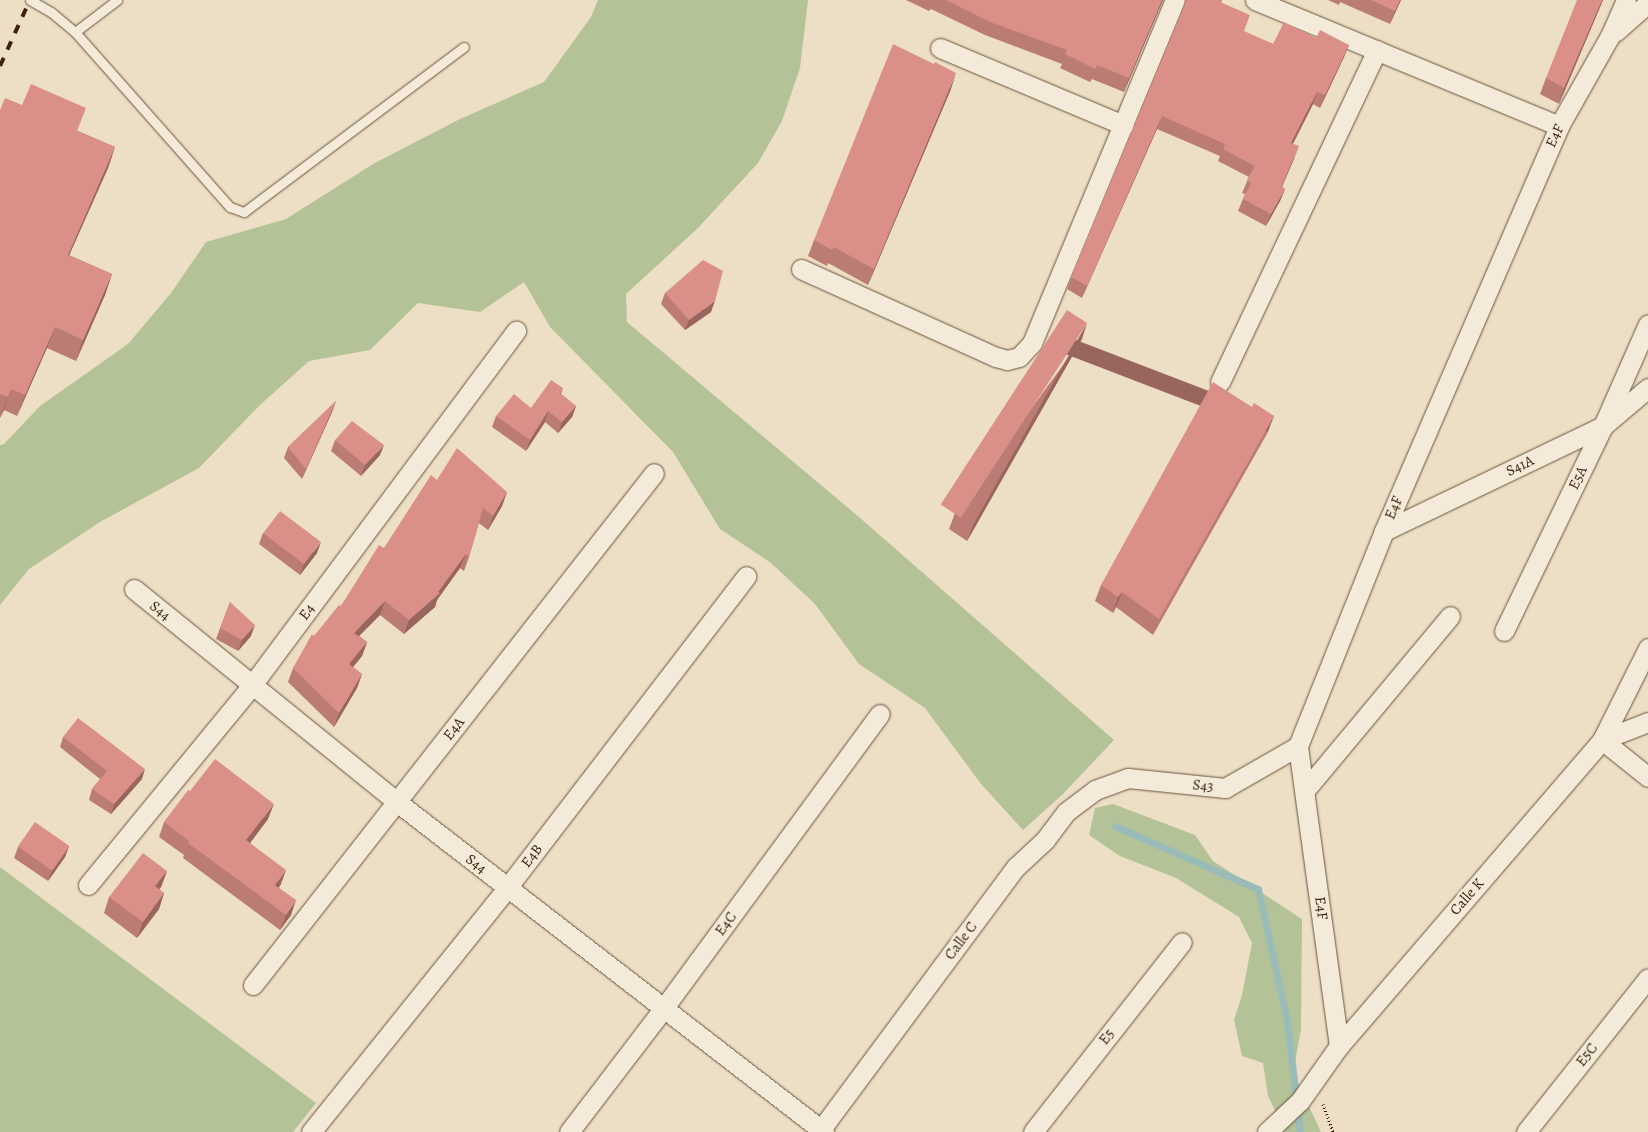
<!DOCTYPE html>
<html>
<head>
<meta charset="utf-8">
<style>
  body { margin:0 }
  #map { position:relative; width:1648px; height:1132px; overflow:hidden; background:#eddfc5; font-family:Alegreya,serif }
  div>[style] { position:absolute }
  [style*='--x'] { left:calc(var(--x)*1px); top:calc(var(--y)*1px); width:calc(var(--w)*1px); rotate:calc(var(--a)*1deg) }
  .green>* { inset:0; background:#b4c298 }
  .stream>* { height:7px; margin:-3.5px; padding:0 3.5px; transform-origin:3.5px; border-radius:3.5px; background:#9abcb9 }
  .path>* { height:3px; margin-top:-1.5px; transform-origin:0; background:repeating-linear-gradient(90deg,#3d230d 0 1px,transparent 0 3.5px) }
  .roads { filter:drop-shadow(0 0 1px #69523b) drop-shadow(0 0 1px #69523b) }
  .service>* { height:9px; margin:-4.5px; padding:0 4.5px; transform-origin:4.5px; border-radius:4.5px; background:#f3ead9 }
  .minor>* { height:19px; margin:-9.5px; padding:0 9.5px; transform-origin:9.5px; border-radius:9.5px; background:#f3ead9 }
  .rail>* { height:4px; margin-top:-2px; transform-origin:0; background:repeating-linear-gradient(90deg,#3d230d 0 9px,transparent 0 18px) }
  .wall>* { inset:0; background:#bb7c75 }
  .shaded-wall>* { inset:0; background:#99655f; transform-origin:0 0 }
  .building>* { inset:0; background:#da9088; transform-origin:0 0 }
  span { translate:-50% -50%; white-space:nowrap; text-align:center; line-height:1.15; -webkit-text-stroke:5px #f3ead9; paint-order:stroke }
  .street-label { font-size:15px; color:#3d230d }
</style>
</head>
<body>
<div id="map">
  <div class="green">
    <i style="clip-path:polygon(598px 0,808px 0,800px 68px,782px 121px,758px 163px,698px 228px,626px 294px,627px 322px,859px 517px,1114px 740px,1063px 794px,1023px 830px,981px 784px,925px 708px,859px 664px,815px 604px,771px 563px,720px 529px,673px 452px,550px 327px,524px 282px,480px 312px,418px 303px,370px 350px,309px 361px,259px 406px,199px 468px,100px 522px,29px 569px,0 605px,0 445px,4px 444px,40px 406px,128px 344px,171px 293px,206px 242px,286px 219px,373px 164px,460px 119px,544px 82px,591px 17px)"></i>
    <i style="clip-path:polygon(1113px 804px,1195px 835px,1213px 861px,1302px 919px,1301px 1030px,1293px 1072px,1321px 1132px,1285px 1132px,1268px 1096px,1263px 1063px,1242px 1056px,1234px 1020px,1242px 995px,1252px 943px,1239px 917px,1176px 878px,1120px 856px,1089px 835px,1095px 808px)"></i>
    <i style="clip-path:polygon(0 867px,316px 1103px,293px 1132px,0 1132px)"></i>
  </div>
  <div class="stream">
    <i style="--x:1115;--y:826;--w:156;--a:23.8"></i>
    <i style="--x:1258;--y:889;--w:135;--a:77.6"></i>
    <i style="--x:1287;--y:1021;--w:112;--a:83.3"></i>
  </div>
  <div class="path">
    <i style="--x:1323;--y:1104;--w:30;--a:70"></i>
  </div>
  <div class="roads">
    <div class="service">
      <i style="--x:30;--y:0;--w:24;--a:30"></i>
      <i style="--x:51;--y:12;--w:31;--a:40"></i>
      <i style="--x:75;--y:32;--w:53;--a:-37.3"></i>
      <i style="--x:75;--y:32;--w:234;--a:48.5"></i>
      <i style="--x:230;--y:207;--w:15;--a:20"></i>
      <i style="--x:244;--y:212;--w:275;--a:-36.9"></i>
    </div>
    <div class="minor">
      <i style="--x:1255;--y:0;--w:329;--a:22.5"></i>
      <i style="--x:1615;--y:32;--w:44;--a:-41.3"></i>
      <i style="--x:940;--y:48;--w:199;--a:22.8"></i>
      <i style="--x:801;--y:269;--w:214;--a:24.3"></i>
      <i style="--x:996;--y:357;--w:11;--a:15"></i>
      <i style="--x:1007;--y:360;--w:12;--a:-14"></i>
      <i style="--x:1019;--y:357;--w:19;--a:-47"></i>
      <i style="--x:1032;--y:343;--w:372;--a:-67.4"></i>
      <i style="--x:1220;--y:382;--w:367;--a:-64.7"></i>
      <i style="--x:1384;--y:531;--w:243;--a:-25.6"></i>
      <i style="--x:1603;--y:426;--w:59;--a:-40.2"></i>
      <i style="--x:134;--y:589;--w:338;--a:39"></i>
      <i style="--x:397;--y:802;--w:540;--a:37.7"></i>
      <i style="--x:1504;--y:631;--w:228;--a:-64.2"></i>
      <i style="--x:1603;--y:426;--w:111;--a:-66.2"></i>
      <i style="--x:1602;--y:740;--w:59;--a:38.8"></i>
      <i style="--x:1602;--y:740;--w:49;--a:-21.4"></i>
      <i style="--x:1306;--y:789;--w:225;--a:-50.2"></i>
      <i style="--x:88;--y:885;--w:259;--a:-50.6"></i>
      <i style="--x:252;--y:685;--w:442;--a:-53.3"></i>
      <i style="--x:253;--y:985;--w:650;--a:-51.93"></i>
      <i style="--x:1339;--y:1046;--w:303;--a:-97.8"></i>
      <i style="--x:1298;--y:746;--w:232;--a:-68.2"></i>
      <i style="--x:1384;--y:531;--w:441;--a:-66.6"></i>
      <i style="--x:1559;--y:126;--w:103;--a:-60.5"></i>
      <i style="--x:1610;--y:36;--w:39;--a:-66"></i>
      <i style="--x:311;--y:1132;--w:313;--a:-51.2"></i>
      <i style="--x:507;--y:888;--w:393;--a:-52.5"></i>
      <i style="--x:569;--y:1132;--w:155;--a:-52.6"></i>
      <i style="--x:663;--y:1009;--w:366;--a:-53.7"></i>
      <i style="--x:819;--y:1132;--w:330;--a:-53.4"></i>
      <i style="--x:1016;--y:867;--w:40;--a:-43"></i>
      <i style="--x:1045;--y:840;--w:35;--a:-53"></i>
      <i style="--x:1066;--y:812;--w:36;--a:-37"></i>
      <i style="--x:1095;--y:790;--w:35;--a:-20"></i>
      <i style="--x:1128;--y:778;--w:98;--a:5.9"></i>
      <i style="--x:1225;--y:788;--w:84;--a:-29.9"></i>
      <i style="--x:1033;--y:1132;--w:241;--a:-51.9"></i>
      <i style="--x:1267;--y:1132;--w:45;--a:-43.2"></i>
      <i style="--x:1300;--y:1101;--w:67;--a:-54.7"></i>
      <i style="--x:1339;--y:1046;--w:403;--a:-49.3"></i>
      <i style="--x:1602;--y:740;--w:103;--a:-63.4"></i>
      <i style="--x:1526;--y:1132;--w:196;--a:-51.6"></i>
    </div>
  </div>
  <div class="rail">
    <i style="--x:0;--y:66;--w:72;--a:-65.6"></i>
  </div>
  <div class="wall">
    <i style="clip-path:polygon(906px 0,1163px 0,1124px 92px,1092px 79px,1090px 82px,1060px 68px,1062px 64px,985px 35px,931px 9px,929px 11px)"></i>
    <i style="clip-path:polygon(1185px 0,1222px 0,1221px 2px,1244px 32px,1273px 44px,1316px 38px,1349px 45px,1344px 57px,1320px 108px,1313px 104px,1293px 144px,1294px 159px,1282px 187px,1285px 189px,1280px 201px,1266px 226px,1238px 211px,1245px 194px,1242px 193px,1249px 177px,1218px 161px,1220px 156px,1157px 129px,1082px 298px,1067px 289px,1185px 3px)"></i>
    <i style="clip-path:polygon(1328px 0,1401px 0,1390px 24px,1340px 2px,1339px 5px)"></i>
    <i style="clip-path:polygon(1603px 0,1559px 104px,1540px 94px,1546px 78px)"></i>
    <i style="clip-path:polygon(934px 64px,951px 89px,868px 285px,828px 263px,827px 266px,808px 256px,814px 240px)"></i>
    <i style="clip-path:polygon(0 110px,78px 131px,115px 147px,108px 168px,69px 255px,112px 274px,105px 295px,76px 361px,47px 348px,17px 416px,4px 410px,0 418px)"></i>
    <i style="clip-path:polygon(665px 293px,711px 312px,685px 330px,661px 304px)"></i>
    <i style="clip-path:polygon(1082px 339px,967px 541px,949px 529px,955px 513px)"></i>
    <i style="clip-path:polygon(563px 388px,561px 394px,576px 406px,572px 417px,558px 433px,545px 422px,526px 451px,492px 427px,496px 416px,531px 408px)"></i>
    <i style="clip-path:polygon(336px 401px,332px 412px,302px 479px,284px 458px,288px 447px)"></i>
    <i style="clip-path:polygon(1252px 407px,1268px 432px,1153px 635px,1116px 607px,1113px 613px,1095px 601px,1101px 585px)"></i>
    <i style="clip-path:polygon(335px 440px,380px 455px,361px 476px,331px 451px)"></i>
    <i style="clip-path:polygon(437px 480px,507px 492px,502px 506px,488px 530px,479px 523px,469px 557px,464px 571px,460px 568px,437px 600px,435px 607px,404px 634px,380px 615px,359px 636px,367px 642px,362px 656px,353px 667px,362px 674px,357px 688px,334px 727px,288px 682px,293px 668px,314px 636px,341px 606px,384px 548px)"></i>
    <i style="clip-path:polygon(263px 533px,317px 553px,300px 575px,259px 544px)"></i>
    <i style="clip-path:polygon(230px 602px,251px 636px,238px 651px,216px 639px)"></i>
    <i style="clip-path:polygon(63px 737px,142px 779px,111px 814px,89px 800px,92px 789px,100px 779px,60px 747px)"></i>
    <i style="clip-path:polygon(190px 791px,268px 819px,250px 843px,281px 884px,279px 887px,291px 915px,280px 930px,183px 858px,184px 855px,159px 837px,164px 822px)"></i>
    <i style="clip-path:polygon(69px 846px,65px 857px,48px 881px,14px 858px,18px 847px)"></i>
    <i style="clip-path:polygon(167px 871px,161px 887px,159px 889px,164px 893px,159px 909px,137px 938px,104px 913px,109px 897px)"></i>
  </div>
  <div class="shaded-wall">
    <i style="clip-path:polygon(1162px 0,1163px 0,1124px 92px,1129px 78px)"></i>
    <i style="clip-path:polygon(1400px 0,1401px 0,1390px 24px,1395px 11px)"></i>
    <i style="clip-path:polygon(1602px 0,1603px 0,1559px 104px,1564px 88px)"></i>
    <i style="clip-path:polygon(1349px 45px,1344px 57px,1320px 108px,1325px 95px)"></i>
    <i style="clip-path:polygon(956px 73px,951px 89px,868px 285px,874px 269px)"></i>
    <i style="clip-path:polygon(1317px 92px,1313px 104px,1287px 155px,1291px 143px)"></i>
    <i style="clip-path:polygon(1162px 116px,1157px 129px,1082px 298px,1087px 286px)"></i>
    <i style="clip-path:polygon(1299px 146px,1294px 159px,1276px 199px,1281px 187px)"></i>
    <i style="clip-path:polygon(115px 147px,108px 168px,60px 276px,68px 255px)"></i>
    <i style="clip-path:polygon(1285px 189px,1280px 201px,1266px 226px,1271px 214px)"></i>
    <i style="clip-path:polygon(112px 274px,105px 295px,76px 361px,83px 340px)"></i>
    <i style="clip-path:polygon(715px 301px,711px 312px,685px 330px,689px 320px)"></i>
    <i style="clip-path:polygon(1087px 323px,1082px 339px,967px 541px,973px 525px)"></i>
    <i style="clip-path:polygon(55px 327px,47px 348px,17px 416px,25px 395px)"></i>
    <i style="clip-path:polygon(11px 389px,4px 410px,0 418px,8px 397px)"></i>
    <i style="clip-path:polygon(336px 401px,332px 412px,302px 479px,306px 469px)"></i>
    <i style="clip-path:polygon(576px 406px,572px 417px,558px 433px,562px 422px)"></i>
    <i style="clip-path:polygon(548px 411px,545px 422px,526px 451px,530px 440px)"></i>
    <i style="left:1274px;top:416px;width:17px;height:233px;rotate:111deg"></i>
    <i style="clip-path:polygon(384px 445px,380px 455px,361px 476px,365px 465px)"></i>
    <i style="clip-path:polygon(507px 492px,502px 506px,488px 530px,493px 516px)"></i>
    <i style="clip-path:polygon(321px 542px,317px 553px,300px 575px,304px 564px)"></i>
    <i style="clip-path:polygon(466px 554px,460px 568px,437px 600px,435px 607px,404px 634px,409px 620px,438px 592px)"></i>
    <i style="clip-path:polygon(1122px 592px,1116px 607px,1113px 613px,1118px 597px)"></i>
    <i style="clip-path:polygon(385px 601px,380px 615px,348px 647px,354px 633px)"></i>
    <i style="clip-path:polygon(255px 625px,251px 636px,238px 651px,242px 640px)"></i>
    <i style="clip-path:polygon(367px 642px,362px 656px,344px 678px,349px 664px)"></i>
    <i style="clip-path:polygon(362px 674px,357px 688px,334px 727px,339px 713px)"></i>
    <i style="clip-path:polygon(145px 769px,142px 779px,111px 814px,114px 804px)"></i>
    <i style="clip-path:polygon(274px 804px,268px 819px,241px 855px,246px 840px)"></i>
    <i style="clip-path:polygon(69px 846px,65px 857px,48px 881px,52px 871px)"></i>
    <i style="clip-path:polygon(286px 870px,281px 884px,270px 900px,275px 885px)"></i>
    <i style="clip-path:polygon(167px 871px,161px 887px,149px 902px,155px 886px)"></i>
    <i style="clip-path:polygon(164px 893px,159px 909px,137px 938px,143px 922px)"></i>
    <i style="clip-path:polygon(296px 900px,291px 915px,280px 930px,286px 915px)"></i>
  </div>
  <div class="building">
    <i style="clip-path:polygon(946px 0,1162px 0,1129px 78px,1097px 65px,1095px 69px,1065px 54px,1067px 50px,990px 22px)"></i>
    <i style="clip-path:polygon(1187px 0,1221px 0,1220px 2px,1250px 15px,1244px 31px,1273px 44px,1284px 22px,1316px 38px,1320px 30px,1349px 45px,1325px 95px,1317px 92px,1291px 143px,1299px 146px,1281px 187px,1285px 189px,1271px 214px,1243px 199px,1251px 183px,1247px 180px,1255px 166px,1223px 149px,1225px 144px,1162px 116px,1087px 286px,1071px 277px)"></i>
    <i style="clip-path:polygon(1371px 0,1400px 0,1395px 11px)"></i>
    <i style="clip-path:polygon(1577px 0,1602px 0,1564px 88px,1546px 78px)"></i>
    <i style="clip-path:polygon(893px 44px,934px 64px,935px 62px,956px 73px,874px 269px,834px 247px,832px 250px,814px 240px)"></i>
    <i style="clip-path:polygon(31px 84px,86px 108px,77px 131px,115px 147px,68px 255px,112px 274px,83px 340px,55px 327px,25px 395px,11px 389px,8px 397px,0 394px,0 110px,5px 98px,22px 105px)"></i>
    <i style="clip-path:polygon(703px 260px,723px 271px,715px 301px,689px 320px,665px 293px)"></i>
    <i style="left:1067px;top:310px;width:24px;height:232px;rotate:33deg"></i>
    <i style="clip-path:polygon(551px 380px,563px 388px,560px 393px,576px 406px,562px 422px,548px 411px,530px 440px,496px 416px,514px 394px,531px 408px)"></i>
    <i style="clip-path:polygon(1213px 382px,1252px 407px,1254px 403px,1274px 416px,1159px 619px,1122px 592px,1118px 597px,1101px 585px)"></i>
    <i style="clip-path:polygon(336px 401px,306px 469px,288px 447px)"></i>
    <i style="clip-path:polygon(352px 421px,384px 445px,365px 465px,335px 440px)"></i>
    <i style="clip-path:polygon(457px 448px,507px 492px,493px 516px,483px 508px,469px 557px,466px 554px,438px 592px,440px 593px,409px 620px,385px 601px,354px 633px,367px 642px,349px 664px,362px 674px,339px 713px,293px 668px,312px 634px,314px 636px,339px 605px,341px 606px,379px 545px,384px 548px,431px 475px,437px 480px)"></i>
    <i style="left:280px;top:511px;width:51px;height:28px;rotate:37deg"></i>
    <i style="clip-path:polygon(230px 602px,255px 625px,242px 640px,220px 628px)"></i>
    <i style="clip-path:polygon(78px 718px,145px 769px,114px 804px,92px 789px,107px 771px,63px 737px)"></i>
    <i style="clip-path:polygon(215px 759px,274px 804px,246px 840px,286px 870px,275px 885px,296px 900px,286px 915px,188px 843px,189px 841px,164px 822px,188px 790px,190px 791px)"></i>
    <i style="left:35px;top:822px;width:42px;height:30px;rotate:35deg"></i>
    <i style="clip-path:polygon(143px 853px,167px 871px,155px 886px,164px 893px,143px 922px,109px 897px)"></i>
  </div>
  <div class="street-label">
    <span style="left:1555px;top:136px;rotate:-65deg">E4F</span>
    <span style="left:1520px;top:466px;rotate:-26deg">S41A</span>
    <span style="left:1578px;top:478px;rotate:-64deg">E5A</span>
    <span style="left:1394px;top:508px;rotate:-67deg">E4F</span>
    <span style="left:160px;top:611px;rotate:39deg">S44</span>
    <span style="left:307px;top:612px;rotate:-53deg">E4</span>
    <span style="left:454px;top:729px;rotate:-52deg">E4A</span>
    <span style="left:1203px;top:786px;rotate:6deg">S43</span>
    <span style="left:532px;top:856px;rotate:-53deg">E4B</span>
    <span style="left:476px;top:864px;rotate:38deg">S44</span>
    <span style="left:1467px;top:897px;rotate:-49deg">Calle K</span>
    <span style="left:1321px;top:908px;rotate:83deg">E4F</span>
    <span style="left:726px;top:924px;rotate:-54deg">E4C</span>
    <span style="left:961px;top:941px;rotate:-53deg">Calle C</span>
    <span style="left:1107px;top:1037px;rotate:-52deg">E5</span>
    <span style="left:1587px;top:1055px;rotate:-52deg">E5C</span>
  </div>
</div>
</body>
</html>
